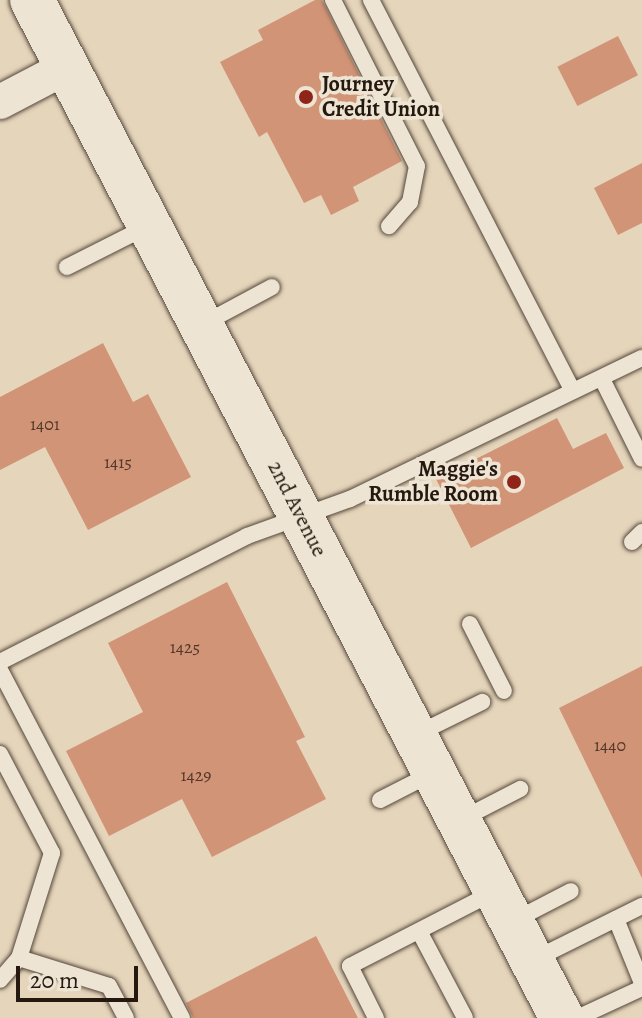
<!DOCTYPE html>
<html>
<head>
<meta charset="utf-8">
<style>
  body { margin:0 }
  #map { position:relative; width:642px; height:1018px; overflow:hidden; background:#e5d5bb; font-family:Alegreya,serif }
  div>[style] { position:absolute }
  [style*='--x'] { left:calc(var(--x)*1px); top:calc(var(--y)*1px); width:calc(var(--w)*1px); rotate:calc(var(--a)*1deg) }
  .building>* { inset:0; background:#d29477; transform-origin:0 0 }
  .roads { filter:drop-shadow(0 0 2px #54473a) drop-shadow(0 0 2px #54473a) }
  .lane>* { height:16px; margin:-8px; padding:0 8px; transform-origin:8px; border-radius:8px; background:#eee4d3 }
  .street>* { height:34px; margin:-17px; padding:0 17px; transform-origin:17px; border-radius:17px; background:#eee4d3 }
  .secondary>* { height:44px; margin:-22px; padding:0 22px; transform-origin:22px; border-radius:22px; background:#eee4d3 }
  .dots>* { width:22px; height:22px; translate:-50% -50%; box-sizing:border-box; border:4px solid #eee4d3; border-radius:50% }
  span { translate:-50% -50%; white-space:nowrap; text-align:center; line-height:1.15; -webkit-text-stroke:7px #eee4d3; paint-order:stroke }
  .number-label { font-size:18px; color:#503729 }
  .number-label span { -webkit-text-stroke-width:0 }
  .poi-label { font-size:22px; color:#24180f; font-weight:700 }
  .left { translate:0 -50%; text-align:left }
  .right { translate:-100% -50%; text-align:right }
  .street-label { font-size:22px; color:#24180f }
  .scale { position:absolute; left:16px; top:966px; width:122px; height:36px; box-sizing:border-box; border:4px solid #24180f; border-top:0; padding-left:10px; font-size:24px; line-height:28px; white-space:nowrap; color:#24180f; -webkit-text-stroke:6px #eee4d3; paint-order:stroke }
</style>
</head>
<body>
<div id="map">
  <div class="building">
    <i style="clip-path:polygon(315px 0,322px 0,402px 161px,353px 187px,359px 201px,331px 215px,321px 195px,304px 203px,267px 132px,259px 137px,220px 62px,263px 40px,258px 30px)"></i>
    <i style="left:618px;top:36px;width:44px;height:68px;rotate:63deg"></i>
    <i style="clip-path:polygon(642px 163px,642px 223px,618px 235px,594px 188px)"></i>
    <i style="clip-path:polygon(103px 343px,133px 402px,148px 394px,191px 477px,88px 530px,45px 447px,0 470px,0 397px)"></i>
    <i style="clip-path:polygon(557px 418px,573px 449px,606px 433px,624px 468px,471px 548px,436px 479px)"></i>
    <i style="clip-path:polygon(227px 582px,305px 737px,296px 741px,326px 799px,212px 857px,182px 799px,109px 836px,66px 751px,143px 712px,108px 643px)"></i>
    <i style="clip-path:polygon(642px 666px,642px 878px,559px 708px)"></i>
    <i style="clip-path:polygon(316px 936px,358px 1018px,193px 1018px,186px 1003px)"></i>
  </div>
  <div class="roads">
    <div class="lane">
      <i style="--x:333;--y:0;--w:186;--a:63.2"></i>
      <i style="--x:417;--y:166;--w:37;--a:101"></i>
      <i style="--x:410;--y:202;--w:32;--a:131"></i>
      <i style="--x:371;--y:0;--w:440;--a:62.7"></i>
      <i style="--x:67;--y:267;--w:91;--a:-26.8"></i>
      <i style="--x:203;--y:324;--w:78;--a:-28.2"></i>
      <i style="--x:602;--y:379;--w:89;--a:63.4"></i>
      <i style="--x:632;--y:542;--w:14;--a:-45"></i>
      <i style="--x:470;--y:624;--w:75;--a:63.1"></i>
      <i style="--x:0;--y:662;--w:277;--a:-27"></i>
      <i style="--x:247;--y:536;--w:109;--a:-19.8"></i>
      <i style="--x:350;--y:499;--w:324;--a:-25.8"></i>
      <i style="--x:0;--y:670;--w:393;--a:62.4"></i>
      <i style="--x:415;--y:735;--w:75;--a:-26.2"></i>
      <i style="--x:0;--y:754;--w:112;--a:62.3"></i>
      <i style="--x:52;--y:853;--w:110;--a:107.4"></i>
      <i style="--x:19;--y:958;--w:29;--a:131"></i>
      <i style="--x:380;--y:800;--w:59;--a:-27"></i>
      <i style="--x:460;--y:820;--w:68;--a:-27.3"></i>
      <i style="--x:616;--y:919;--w:69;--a:67.9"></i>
      <i style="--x:513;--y:921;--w:65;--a:-27.3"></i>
      <i style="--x:419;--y:931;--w:98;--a:62.1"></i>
      <i style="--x:19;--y:958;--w:94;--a:17.3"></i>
      <i style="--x:109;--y:986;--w:36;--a:62"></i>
      <i style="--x:533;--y:960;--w:122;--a:-26.4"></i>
      <i style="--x:376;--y:1018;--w:58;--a:-116.6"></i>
      <i style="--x:350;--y:966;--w:164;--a:-27.2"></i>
      <i style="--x:577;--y:1018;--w:72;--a:-24.8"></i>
    </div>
    <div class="street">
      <i style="--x:0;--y:102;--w:76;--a:-27.6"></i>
    </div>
    <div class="secondary">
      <i style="--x:32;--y:0;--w:1148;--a:62.5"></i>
    </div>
  </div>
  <div class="dots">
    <i style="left:306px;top:97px;background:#8f2418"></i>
    <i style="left:514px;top:482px;background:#8f2418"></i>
  </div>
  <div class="number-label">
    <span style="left:45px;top:424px">1401</span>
    <span style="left:118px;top:462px">1415</span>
    <span style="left:185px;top:647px">1425</span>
    <span style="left:610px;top:745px">1440</span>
    <span style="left:196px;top:775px">1429</span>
  </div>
  <div class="poi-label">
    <span class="left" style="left:322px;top:97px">Journey<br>Credit Union</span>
    <span class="right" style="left:498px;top:482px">Maggie's<br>Rumble Room</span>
  </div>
  <div class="street-label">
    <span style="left:297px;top:509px;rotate:63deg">2nd Avenue</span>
  </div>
  <div class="scale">20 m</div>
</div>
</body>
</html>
